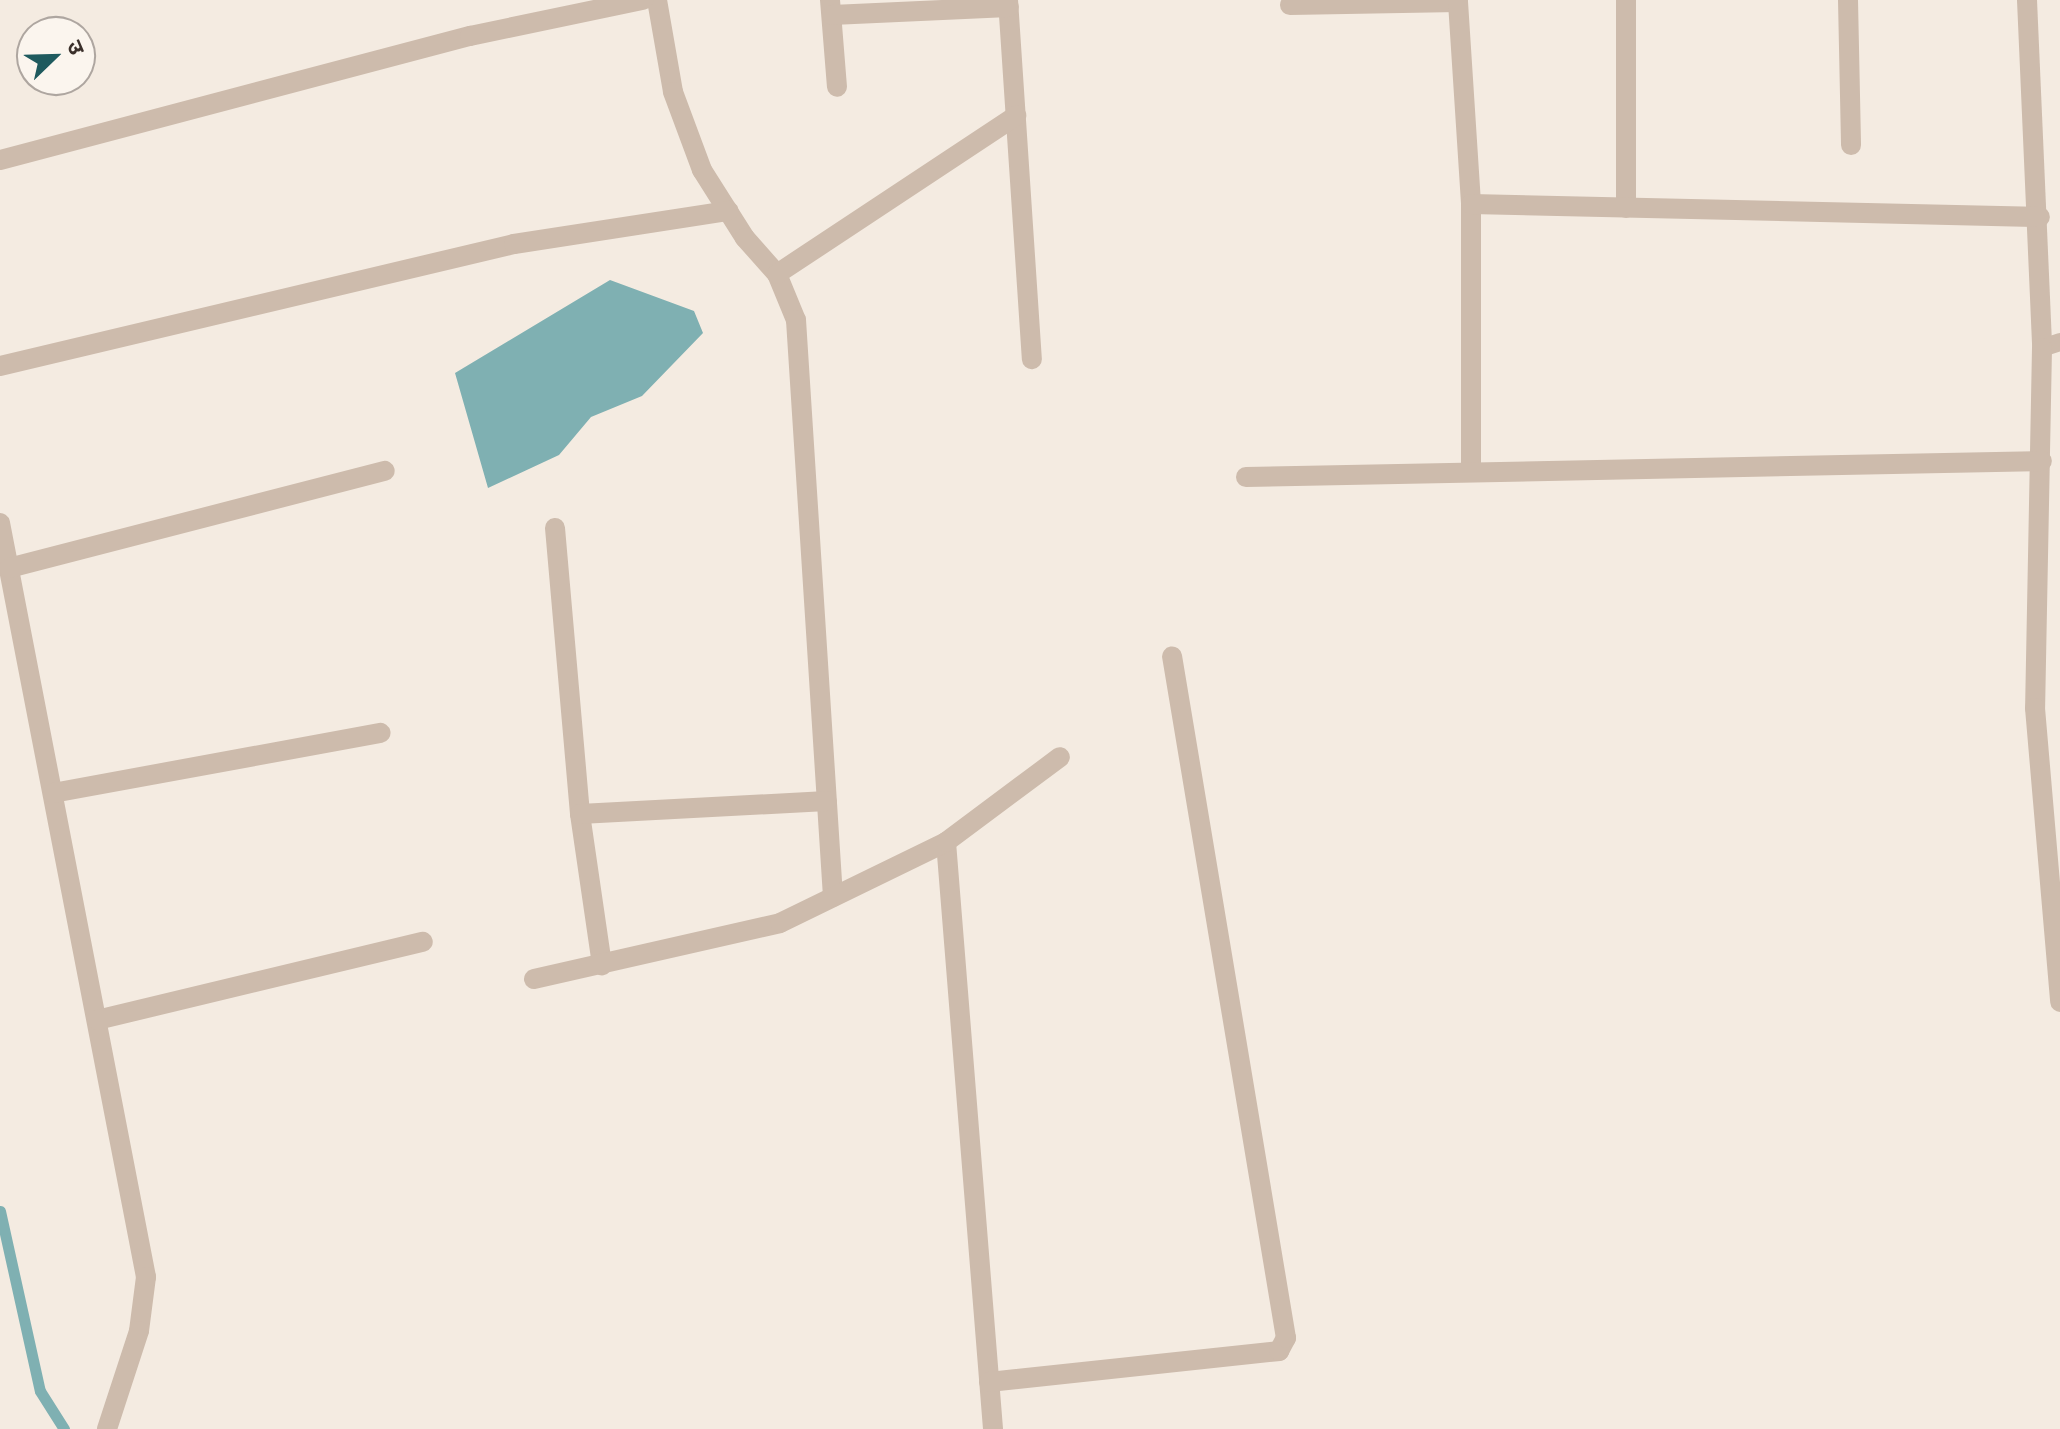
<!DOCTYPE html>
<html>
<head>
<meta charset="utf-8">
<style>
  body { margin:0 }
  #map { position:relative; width:2060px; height:1429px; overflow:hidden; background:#f4ebe1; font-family:Inter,"Noto Sans Devanagari",sans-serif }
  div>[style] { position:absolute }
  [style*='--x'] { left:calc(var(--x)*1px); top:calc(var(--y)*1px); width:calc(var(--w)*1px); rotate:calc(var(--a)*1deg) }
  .water>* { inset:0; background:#7fb0b2 }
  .stream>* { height:11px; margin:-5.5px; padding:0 5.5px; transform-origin:5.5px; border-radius:5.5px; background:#7fb0b2 }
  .lane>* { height:18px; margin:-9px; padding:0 9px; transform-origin:9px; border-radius:9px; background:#cdbbac }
  .street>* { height:20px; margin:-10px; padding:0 10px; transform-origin:10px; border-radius:10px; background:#cdbbac }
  span { translate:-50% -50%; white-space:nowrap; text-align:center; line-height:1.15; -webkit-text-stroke:6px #fbf5ee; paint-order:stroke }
  .north { position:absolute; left:16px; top:16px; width:80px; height:80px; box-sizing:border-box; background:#fbf5ee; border:2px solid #aea6a0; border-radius:50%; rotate:67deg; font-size:22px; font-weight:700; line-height:32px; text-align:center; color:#3b302b }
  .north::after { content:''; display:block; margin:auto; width:28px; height:36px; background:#1f5a5e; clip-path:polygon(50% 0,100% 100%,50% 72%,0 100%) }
</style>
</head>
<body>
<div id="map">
  <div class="water">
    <i style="clip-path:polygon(610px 280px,694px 311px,703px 333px,642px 396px,591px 417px,559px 455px,488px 488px,455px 373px)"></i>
  </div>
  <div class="stream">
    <i style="--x:0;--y:1211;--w:184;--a:77.5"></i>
    <i style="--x:40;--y:1391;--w:45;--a:57.7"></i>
  </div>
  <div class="lane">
    <i style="--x:2042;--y:348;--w:19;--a:-18"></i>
  </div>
  <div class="street">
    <i style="--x:657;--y:0;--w:93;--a:80.1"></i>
    <i style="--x:673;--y:92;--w:83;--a:69.6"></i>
    <i style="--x:702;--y:170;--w:80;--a:57.7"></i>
    <i style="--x:745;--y:238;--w:48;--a:48.4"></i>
    <i style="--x:777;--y:274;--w:50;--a:67.6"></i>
    <i style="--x:796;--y:320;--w:578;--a:86.33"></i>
    <i style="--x:830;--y:0;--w:87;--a:85.4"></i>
    <i style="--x:1008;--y:0;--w:360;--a:86.2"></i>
    <i style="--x:1626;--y:0;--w:208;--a:90"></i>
    <i style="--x:1848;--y:0;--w:145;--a:88.8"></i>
    <i style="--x:2027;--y:0;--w:348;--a:87.5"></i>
    <i style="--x:2042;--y:348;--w:360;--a:91.1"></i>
    <i style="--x:2035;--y:708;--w:295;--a:85.1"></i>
    <i style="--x:1290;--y:5;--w:168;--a:-1"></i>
    <i style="--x:1458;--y:2;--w:202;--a:86.3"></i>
    <i style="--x:1471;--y:204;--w:265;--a:90"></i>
    <i style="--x:832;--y:15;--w:177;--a:-2.6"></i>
    <i style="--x:0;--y:160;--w:486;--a:-14.8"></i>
    <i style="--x:470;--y:36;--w:177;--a:-11.8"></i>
    <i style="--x:1471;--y:204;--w:569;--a:1.31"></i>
    <i style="--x:777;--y:274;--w:287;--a:-33.5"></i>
    <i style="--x:0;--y:366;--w:528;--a:-13.35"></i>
    <i style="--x:514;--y:244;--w:217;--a:-8.8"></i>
    <i style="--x:1246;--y:477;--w:796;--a:-1.15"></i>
    <i style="--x:0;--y:523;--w:768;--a:79.04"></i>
    <i style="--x:146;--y:1277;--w:54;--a:97.4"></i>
    <i style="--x:139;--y:1331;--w:103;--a:108.1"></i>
    <i style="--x:555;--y:528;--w:287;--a:85"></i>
    <i style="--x:580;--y:814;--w:153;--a:81.7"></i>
    <i style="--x:9;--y:568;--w:388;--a:-14.5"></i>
    <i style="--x:53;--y:793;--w:333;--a:-10.4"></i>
    <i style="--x:580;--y:814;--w:247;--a:-3"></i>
    <i style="--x:946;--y:842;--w:589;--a:85.42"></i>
    <i style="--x:534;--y:979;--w:252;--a:-12.8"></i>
    <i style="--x:780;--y:923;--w:185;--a:-26"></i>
    <i style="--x:946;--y:842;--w:142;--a:-36.7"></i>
    <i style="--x:97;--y:1020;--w:335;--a:-13.5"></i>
    <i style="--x:989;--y:1382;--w:292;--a:-6.1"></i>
    <i style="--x:1279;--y:1351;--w:15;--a:-62"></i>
    <i style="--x:1286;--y:1338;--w:691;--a:-99.49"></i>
  </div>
  <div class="north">उ</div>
</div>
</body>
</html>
